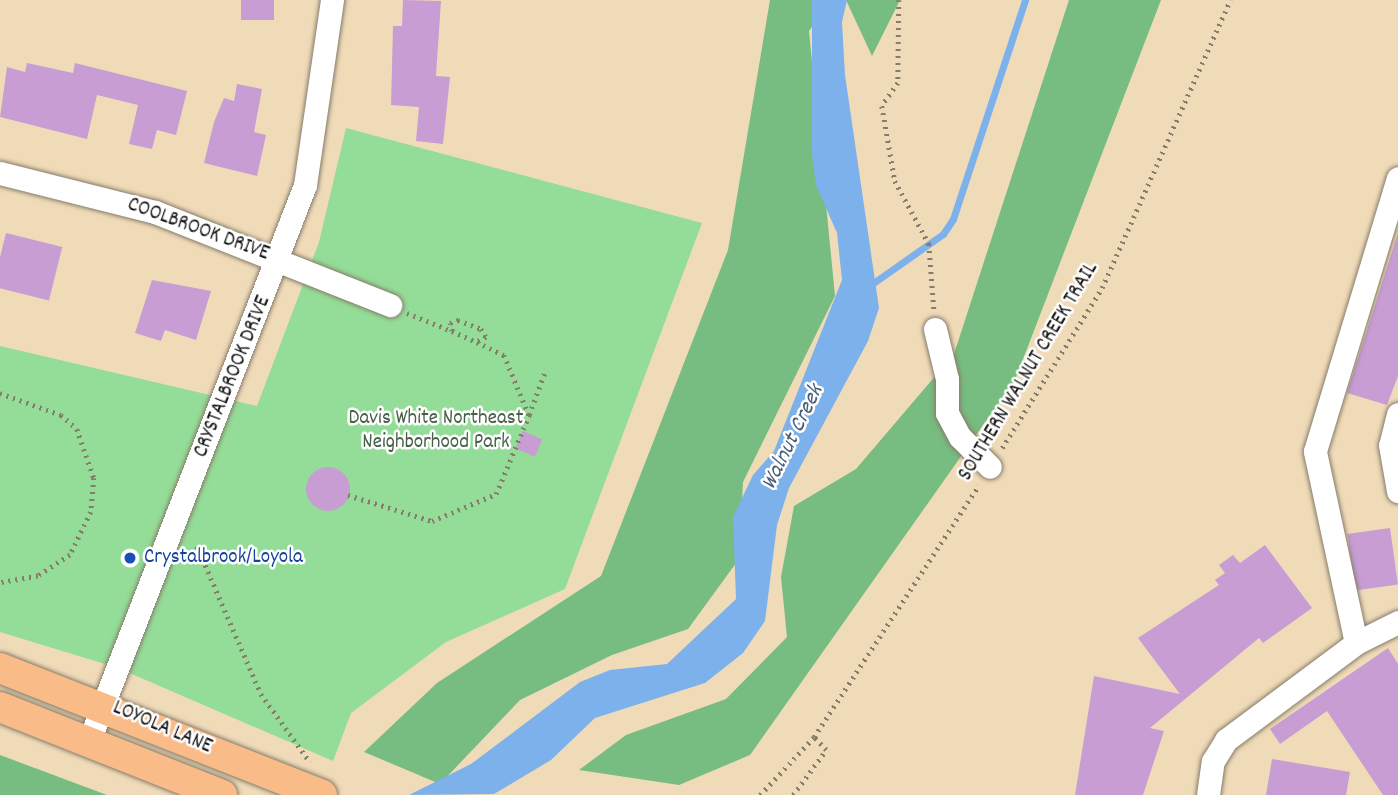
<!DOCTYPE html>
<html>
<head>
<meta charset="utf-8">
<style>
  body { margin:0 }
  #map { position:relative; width:1398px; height:795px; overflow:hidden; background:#f0dbb9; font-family:Dekko,sans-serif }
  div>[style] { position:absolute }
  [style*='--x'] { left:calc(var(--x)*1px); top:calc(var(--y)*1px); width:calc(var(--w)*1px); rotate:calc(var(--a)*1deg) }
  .green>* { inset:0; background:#94dd98 }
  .forest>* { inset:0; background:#77bc80 }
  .water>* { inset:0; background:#7db1eb }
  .stream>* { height:7px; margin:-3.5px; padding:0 3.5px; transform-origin:3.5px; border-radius:3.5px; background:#7db1eb }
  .building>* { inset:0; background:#c79dd4; transform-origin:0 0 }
  .round { border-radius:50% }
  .path>* { height:4.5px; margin-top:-2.25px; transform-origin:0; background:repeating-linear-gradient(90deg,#867c6a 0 2px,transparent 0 7px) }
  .roads { filter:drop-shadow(0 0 2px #867c6a) drop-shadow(0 0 2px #867c6a) }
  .minor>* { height:23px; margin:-11.5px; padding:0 11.5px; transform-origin:11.5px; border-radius:11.5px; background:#fff }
  .major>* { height:30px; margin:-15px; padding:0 15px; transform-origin:15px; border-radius:15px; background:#f9bc89 }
  .dots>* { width:19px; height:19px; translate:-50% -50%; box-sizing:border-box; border:4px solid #fff; border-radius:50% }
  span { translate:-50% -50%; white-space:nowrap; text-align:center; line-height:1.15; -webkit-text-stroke:5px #fff; paint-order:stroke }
  .street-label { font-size:21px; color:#1c1c1c }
  .park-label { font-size:21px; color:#466047 }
  .transit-label { font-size:21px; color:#164399 }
  .left { translate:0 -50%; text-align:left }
  .water-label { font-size:23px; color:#485f79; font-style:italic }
</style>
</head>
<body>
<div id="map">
  <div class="green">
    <i style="clip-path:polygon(346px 128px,702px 223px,565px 589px,446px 642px,351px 713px,333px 761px,118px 668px,0 632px,0 346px,257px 406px,319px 242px)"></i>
  </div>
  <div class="forest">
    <i style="clip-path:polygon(770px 0,831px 0,809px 31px,835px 296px,743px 482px,739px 559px,688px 629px,612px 655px,520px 700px,440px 784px,364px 752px,437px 683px,601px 576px,728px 250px)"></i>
    <i style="clip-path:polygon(846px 0,900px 0,872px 56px)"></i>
    <i style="clip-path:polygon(1069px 0,1161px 0,1015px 380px,750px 755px,679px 785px,579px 770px,626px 735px,726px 699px,787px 637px,781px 577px,794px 506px,856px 469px,954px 354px)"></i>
    <i style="clip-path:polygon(0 755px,107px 795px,0 795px)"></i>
  </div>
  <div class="water">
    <i style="clip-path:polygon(812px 0,847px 0,842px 22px,845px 75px,879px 308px,868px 341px,789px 488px,777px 525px,765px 621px,743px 653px,705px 683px,595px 718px,551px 760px,494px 794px,409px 795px,471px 764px,580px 682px,610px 670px,667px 664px,736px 599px,733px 517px,753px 475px,774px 451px,842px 280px,837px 233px,816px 185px,812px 155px)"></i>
  </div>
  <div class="stream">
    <i style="--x:869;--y:286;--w:90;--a:-35.1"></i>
    <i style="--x:943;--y:234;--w:18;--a:-56"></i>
    <i style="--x:953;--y:219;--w:231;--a:-71.8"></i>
  </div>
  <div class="building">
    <i style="left:241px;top:0;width:33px;height:20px"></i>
    <i style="clip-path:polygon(403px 0,441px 1px,436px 76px,450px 77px,443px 144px,416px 141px,419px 107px,391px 105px,393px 26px,402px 26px)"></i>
    <i style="clip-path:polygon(27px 63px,73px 73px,75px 63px,187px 91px,176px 135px,157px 130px,152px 149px,129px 144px,138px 105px,97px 95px,87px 139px,0 117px,7px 67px,25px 72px)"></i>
    <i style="clip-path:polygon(237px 84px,262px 89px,254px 132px,266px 135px,257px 176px,204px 163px,214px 122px,224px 98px,234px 101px)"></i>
    <i style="left:6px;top:233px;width:58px;height:55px;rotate:14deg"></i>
    <i style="clip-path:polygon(1398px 233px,1398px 376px,1387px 405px,1347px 393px)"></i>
    <i style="clip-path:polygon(152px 280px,211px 291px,196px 340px,165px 330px,161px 341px,135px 333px)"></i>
    <i style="left:523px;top:431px;width:21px;height:19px;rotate:23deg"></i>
    <i class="round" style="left:306px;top:467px;width:44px;height:44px"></i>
    <i style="left:1390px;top:528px;width:57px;height:43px;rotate:82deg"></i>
    <i style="clip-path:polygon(1265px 545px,1312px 608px,1263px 643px,1259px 638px,1150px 728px,1164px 731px,1143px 795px,1075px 795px,1094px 676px,1180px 694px,1138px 638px,1219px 585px,1215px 580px,1225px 573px,1219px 565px,1233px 555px,1240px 563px)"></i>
    <i style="clip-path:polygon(1388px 648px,1398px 664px,1398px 795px,1383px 795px,1327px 711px,1280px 744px,1270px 729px)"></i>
    <i style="clip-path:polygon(1272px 759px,1350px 772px,1346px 795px,1266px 795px)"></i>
  </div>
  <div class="path">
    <i style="--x:899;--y:0;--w:83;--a:90.7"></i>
    <i style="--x:898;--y:83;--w:28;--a:125"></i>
    <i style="--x:882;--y:106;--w:76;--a:80.2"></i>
    <i style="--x:895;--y:181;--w:72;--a:61.6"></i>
    <i style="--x:929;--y:244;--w:65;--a:85.6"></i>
    <i style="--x:407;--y:313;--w:48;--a:21.8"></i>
    <i style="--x:452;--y:331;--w:8;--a:-104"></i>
    <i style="--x:450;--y:323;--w:9;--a:-21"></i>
    <i style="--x:458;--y:320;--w:25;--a:21"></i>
    <i style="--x:481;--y:329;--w:9;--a:58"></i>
    <i style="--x:486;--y:337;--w:10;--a:151"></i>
    <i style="--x:477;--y:342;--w:30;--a:26"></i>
    <i style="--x:504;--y:355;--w:65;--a:67.4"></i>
    <i style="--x:529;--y:415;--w:49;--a:-69.7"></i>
    <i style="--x:452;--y:331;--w:27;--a:24"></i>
    <i style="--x:0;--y:393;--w:65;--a:19.8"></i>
    <i style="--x:61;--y:415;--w:21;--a:41"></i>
    <i style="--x:77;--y:429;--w:52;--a:70.9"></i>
    <i style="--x:94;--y:478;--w:34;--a:95"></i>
    <i style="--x:91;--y:512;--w:48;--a:116"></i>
    <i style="--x:70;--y:555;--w:38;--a:147"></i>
    <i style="--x:38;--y:576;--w:39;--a:170"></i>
    <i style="--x:1002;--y:448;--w:189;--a:-58"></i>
    <i style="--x:1102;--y:288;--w:315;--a:-66"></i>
    <i style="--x:348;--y:495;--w:88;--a:17.2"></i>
    <i style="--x:432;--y:521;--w:69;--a:-22.9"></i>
    <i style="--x:496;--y:494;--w:86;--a:-67.3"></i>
    <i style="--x:197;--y:546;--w:161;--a:66.6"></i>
    <i style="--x:261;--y:694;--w:84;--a:54.2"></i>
    <i style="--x:760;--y:795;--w:79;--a:-47"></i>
    <i style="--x:814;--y:737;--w:301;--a:-56.8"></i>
    <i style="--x:793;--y:795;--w:56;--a:-53.7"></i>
    <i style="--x:826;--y:750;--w:18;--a:-133"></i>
  </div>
  <div class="roads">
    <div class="minor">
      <i style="--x:0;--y:173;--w:160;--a:14.1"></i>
      <i style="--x:155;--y:212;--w:253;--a:21.6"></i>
      <i style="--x:935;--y:329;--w:51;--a:76.5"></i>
      <i style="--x:947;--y:379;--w:34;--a:90"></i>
      <i style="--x:947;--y:413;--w:27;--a:62"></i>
      <i style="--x:960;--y:437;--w:42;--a:45"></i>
      <i style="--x:1398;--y:414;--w:32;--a:104"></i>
      <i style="--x:1390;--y:445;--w:47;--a:80.1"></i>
      <i style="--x:1356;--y:643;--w:196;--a:-102.1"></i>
      <i style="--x:1315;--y:451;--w:285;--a:-73.1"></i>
      <i style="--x:89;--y:741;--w:596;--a:-68.77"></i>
      <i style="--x:305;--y:185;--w:187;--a:-81.7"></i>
      <i style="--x:1208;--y:795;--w:34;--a:-82"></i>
      <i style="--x:1213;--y:761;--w:25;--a:-58"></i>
      <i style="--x:1226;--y:740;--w:162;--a:-36.7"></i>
      <i style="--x:1356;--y:643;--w:47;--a:-26.6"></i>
    </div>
    <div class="major">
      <i style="--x:0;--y:668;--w:346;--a:21.5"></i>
      <i style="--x:0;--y:707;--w:239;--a:21.6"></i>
    </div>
  </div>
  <div class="dots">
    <i style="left:130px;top:558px;background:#1a4fb4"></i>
  </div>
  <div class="street-label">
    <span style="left:198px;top:230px;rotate:20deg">COOLBROOK DRIVE</span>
    <span style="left:1029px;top:372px;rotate:-59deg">SOUTHERN WALNUT CREEK TRAIL</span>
    <span style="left:233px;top:377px;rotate:-68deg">CRYSTALBROOK DRIVE</span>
    <span style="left:162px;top:728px;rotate:23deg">LOYOLA LANE</span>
  </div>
  <div class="park-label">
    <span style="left:436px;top:431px">Davis White Northeast<br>Neighborhood Park</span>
  </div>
  <div class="transit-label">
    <span class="left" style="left:144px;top:558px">Crystalbrook/Loyola</span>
  </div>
  <div class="water-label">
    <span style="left:794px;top:438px;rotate:-64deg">Walnut Creek</span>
  </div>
</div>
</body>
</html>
